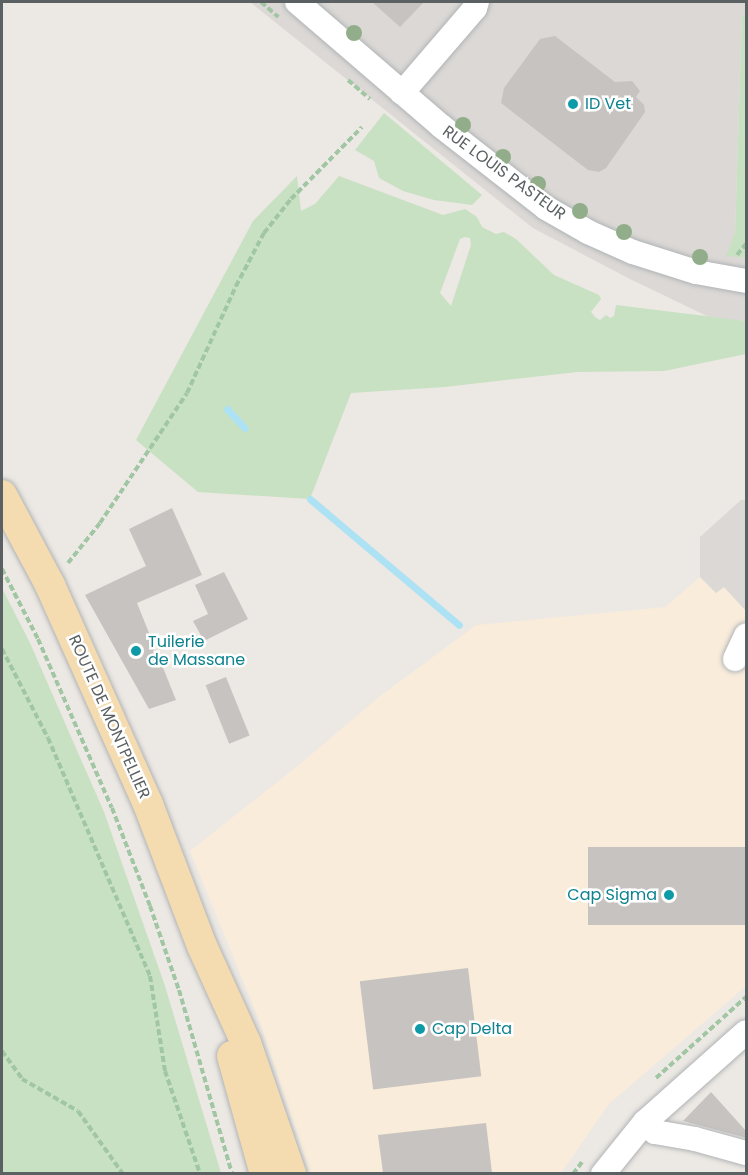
<!DOCTYPE html>
<html>
<head>
<meta charset="utf-8">
<style>
  body { margin:0 }
  #map { position:relative; width:748px; height:1175px; overflow:hidden; background:#ece8e3; font-family:Poppins,sans-serif }
  div>[style] { position:absolute }
  [style*='--x'] { left:calc(var(--x)*1px); top:calc(var(--y)*1px); width:calc(var(--w)*1px); rotate:calc(var(--a)*1deg) }
  .commercial>* { inset:0; background:#f9ecdb }
  .industrial>* { inset:0; background:#dbd8d5 }
  .green>* { inset:0; background:#c9e1c3 }
  .stream>* { height:7px; margin:-3.5px; padding:0 3.5px; transform-origin:3.5px; border-radius:3.5px; background:#ace2f4 }
  .building>* { inset:0; background:#c7c3c0; transform-origin:0 0 }
  .path>* { height:4px; margin-top:-2px; transform-origin:0; background:repeating-linear-gradient(90deg,#a0c6a3 0 6px,transparent 0 9px) }
  .roads { filter:drop-shadow(0 0 2px #b0b4b7) drop-shadow(0 0 2px #b0b4b7) }
  .minor>* { height:24px; margin:-12px; padding:0 12px; transform-origin:12px; border-radius:12px; background:#fff }
  .major>* { height:30px; margin:-15px; padding:0 15px; transform-origin:15px; border-radius:15px; background:#f4dcb0 }
  .trees>* { width:16px; height:16px; margin:-8px; border-radius:50%; background:#92ad89 }
  .dots>* { width:16px; height:16px; translate:-50% -50%; box-sizing:border-box; border:3px solid #fff; border-radius:50% }
  span { translate:-50% -50%; white-space:nowrap; text-align:center; line-height:1.15; -webkit-text-stroke:5px #fff; paint-order:stroke }
  .culture-label { font-size:16px; color:#0d838f }
  .left { translate:0 -50%; text-align:left }
  .right { translate:-100% -50%; text-align:right }
  .street-label { font-size:16px; color:#5b6062 }
  .frame { position:absolute; inset:0; border:3px solid #5b6062; pointer-events:none }
</style>
</head>
<body>
<div id="map">
  <div class="commercial">
    <i style="clip-path:polygon(700px 577px,716px 593px,724px 587px,746px 611px,746px 986px,609px 1104px,561px 1173px,310px 1173px,259px 1020px,190px 851px,300px 764px,379px 697px,476px 625px,665px 607px)"></i>
  </div>
  <div class="industrial">
    <i style="clip-path:polygon(250px 2px,746px 2px,746px 14px,742px 16px,735px 232px,727px 255px,746px 258px,746px 321px,711px 318px,628px 278px,533px 228px)"></i>
    <i style="clip-path:polygon(741px 500px,746px 500px,746px 611px,724px 587px,716px 593px,700px 577px,700px 537px)"></i>
  </div>
  <div class="green">
    <i style="clip-path:polygon(746px 14px,746px 258px,726px 256px,735px 232px,742px 16px)"></i>
    <i style="clip-path:polygon(384px 113px,482px 195px,472px 205px,434px 200px,403px 191px,379px 178px,374px 161px,355px 150px)"></i>
    <i style="clip-path:polygon(evenodd,297px 176px,301px 211px,315px 204px,339px 176px,443px 215px,465px 209px,477px 217px,482px 227px,496px 234px,504px 232px,516px 239px,554px 275px,599px 295px,601px 299px,591px 312px,595px 317px,600px 320px,606px 315px,610px 318px,614px 316px,616px 305px,746px 321px,746px 354px,664px 371px,577px 372px,445px 387px,351px 393px,310px 499px,198px 492px,136px 440px,253px 221px,297px 176px,465px 237px,470px 238px,471px 245px,451px 306px,440px 293px,460px 239px,465px 237px)"></i>
    <i style="clip-path:polygon(2px 588px,30px 643px,104px 812px,165px 986px,221px 1173px,2px 1173px)"></i>
  </div>
  <div class="stream">
    <i style="--x:227;--y:409;--w:26;--a:47"></i>
    <i style="--x:310;--y:499;--w:195;--a:40.2"></i>
  </div>
  <div class="building">
    <i style="clip-path:polygon(372px 2px,424px 2px,400px 27px)"></i>
    <i style="clip-path:polygon(555px 36px,615px 82px,632px 81px,640px 91px,636px 97px,644px 105px,645px 112px,606px 168px,599px 172px,588px 170px,501px 103px,504px 88px,540px 39px)"></i>
    <i style="clip-path:polygon(172px 508px,202px 575px,137px 603px,176px 700px,149px 709px,85px 595px,146px 566px,129px 529px)"></i>
    <i style="clip-path:polygon(224px 572px,248px 619px,204px 641px,193px 621px,208px 614px,195px 585px)"></i>
    <i style="left:226px;top:677px;width:63px;height:22px;rotate:68deg"></i>
    <i style="left:747px;top:847px;width:78px;height:159px;rotate:90deg"></i>
    <i style="left:468px;top:968px;width:109px;height:109px;rotate:83deg"></i>
    <i style="clip-path:polygon(711px 1092px,747px 1132px,747px 1138px,683px 1121px)"></i>
    <i style="clip-path:polygon(486px 1123px,492px 1173px,383px 1173px,378px 1135px)"></i>
  </div>
  <div class="path">
    <i style="--x:261;--y:2;--w:23;--a:41"></i>
    <i style="--x:348;--y:80;--w:29;--a:41"></i>
    <i style="--x:737;--y:255;--w:14;--a:-51"></i>
    <i style="--x:68;--y:563;--w:51;--a:-51.3"></i>
    <i style="--x:100;--y:523;--w:156;--a:-56.2"></i>
    <i style="--x:187;--y:393;--w:118;--a:-65.4"></i>
    <i style="--x:236;--y:286;--w:60;--a:-62.2"></i>
    <i style="--x:264;--y:233;--w:43;--a:-51.5"></i>
    <i style="--x:291;--y:199;--w:101;--a:-45.4"></i>
    <i style="--x:2;--y:569;--w:79;--a:62.8"></i>
    <i style="--x:38;--y:639;--w:184;--a:66.4"></i>
    <i style="--x:112;--y:808;--w:105;--a:68.8"></i>
    <i style="--x:150;--y:906;--w:89;--a:71"></i>
    <i style="--x:179;--y:990;--w:191;--a:73.9"></i>
    <i style="--x:2;--y:649;--w:100;--a:62.7"></i>
    <i style="--x:48;--y:738;--w:259;--a:66.8"></i>
    <i style="--x:150;--y:976;--w:96;--a:81"></i>
    <i style="--x:165;--y:1071;--w:109;--a:71.2"></i>
    <i style="--x:2;--y:1051;--w:34;--a:54"></i>
    <i style="--x:22;--y:1079;--w:64;--a:29.7"></i>
    <i style="--x:78;--y:1111;--w:77;--a:54.5"></i>
    <i style="--x:656;--y:1078;--w:121;--a:-42"></i>
    <i style="--x:573;--y:1174;--w:15;--a:-53"></i>
  </div>
  <div class="roads">
    <div class="minor">
      <i style="--x:297;--y:2;--w:190;--a:40.7"></i>
      <i style="--x:441;--y:126;--w:133;--a:38"></i>
      <i style="--x:546;--y:208;--w:48;--a:29.7"></i>
      <i style="--x:588;--y:232;--w:49;--a:24"></i>
      <i style="--x:633;--y:252;--w:66;--a:17.6"></i>
      <i style="--x:696;--y:272;--w:51;--a:10.2"></i>
      <i style="--x:402;--y:93;--w:112;--a:-49.3"></i>
      <i style="--x:475;--y:8;--w:6;--a:-72"></i>
      <i style="--x:735;--y:659;--w:26;--a:-65"></i>
      <i style="--x:645;--y:1122;--w:14;--a:45"></i>
      <i style="--x:655;--y:1132;--w:41;--a:9.9"></i>
      <i style="--x:695;--y:1139;--w:53;--a:15.4"></i>
      <i style="--x:603;--y:1174;--w:67;--a:-51.1"></i>
      <i style="--x:645;--y:1122;--w:135;--a:-41.7"></i>
    </div>
    <div class="major">
      <i style="--x:2;--y:495;--w:102;--a:61.9"></i>
      <i style="--x:50;--y:585;--w:240;--a:65.9"></i>
      <i style="--x:148;--y:804;--w:152;--a:69.2"></i>
      <i style="--x:202;--y:946;--w:107;--a:65.6"></i>
      <i style="--x:246;--y:1043;--w:139;--a:71"></i>
      <i style="--x:232;--y:1056;--w:123;--a:74.4"></i>
    </div>
  </div>
  <div class="trees">
    <i style="left:354px;top:33px"></i>
    <i style="left:463px;top:125px"></i>
    <i style="left:503px;top:157px"></i>
    <i style="left:538px;top:184px"></i>
    <i style="left:580px;top:211px"></i>
    <i style="left:624px;top:232px"></i>
    <i style="left:700px;top:257px"></i>
  </div>
  <div class="dots">
    <i style="left:573px;top:104px;background:#0f9aa8"></i>
    <i style="left:136px;top:651px;background:#0f9aa8"></i>
    <i style="left:669px;top:895px;background:#0f9aa8"></i>
    <i style="left:420px;top:1029px;background:#0f9aa8"></i>
  </div>
  <div class="culture-label">
    <span class="left" style="left:585px;top:104px">ID Vet</span>
    <span class="left" style="left:148px;top:651px">Tuilerie<br>de Massane</span>
    <span class="right" style="left:657px;top:895px">Cap Sigma</span>
    <span class="left" style="left:432px;top:1029px">Cap Delta</span>
  </div>
  <div class="street-label">
    <span style="left:504px;top:173px;rotate:36deg">RUE LOUIS PASTEUR</span>
    <span style="left:109px;top:717px;rotate:66deg">ROUTE DE MONTPELLIER</span>
  </div>
  <div class="frame"></div>
</div>
</body>
</html>
